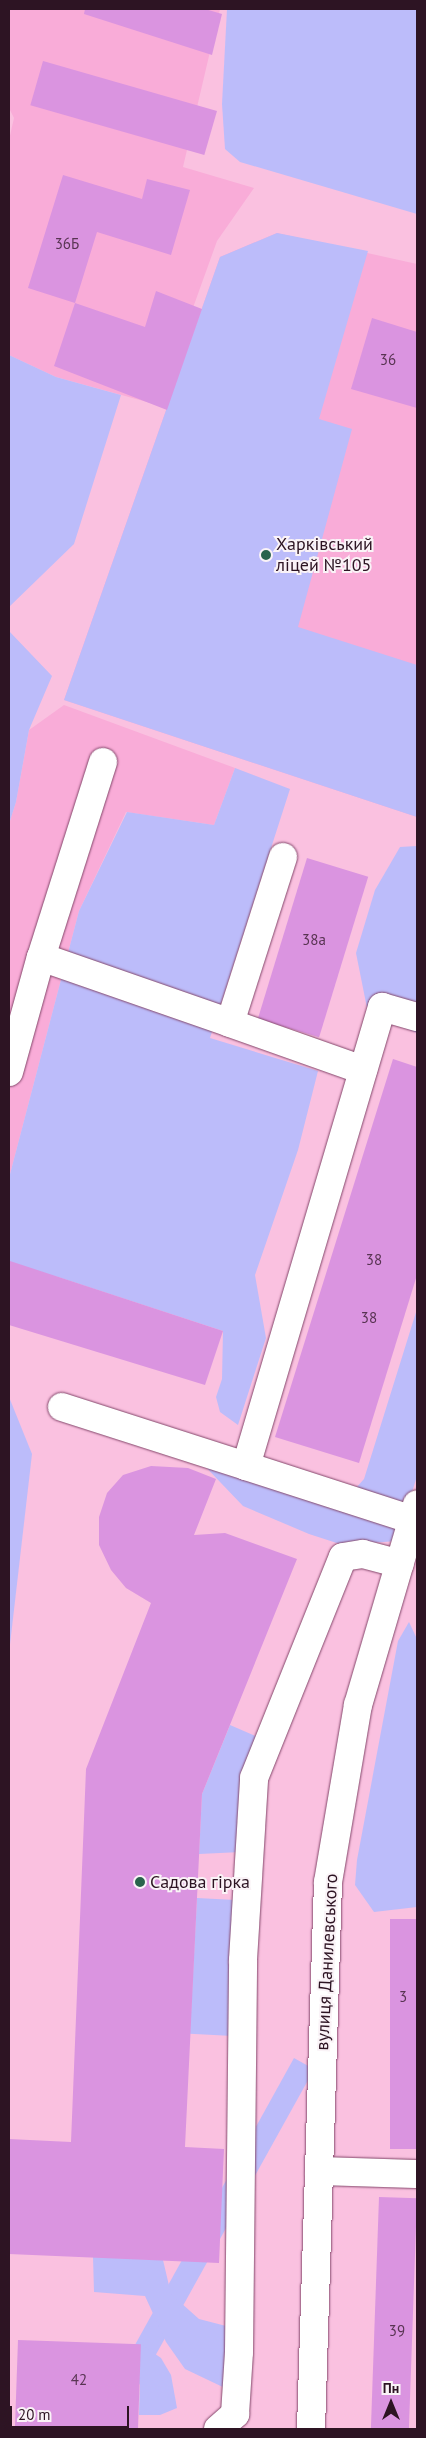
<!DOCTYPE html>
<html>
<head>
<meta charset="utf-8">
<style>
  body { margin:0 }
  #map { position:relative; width:426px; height:2438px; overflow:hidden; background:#fac1e0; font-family:"PT Sans",sans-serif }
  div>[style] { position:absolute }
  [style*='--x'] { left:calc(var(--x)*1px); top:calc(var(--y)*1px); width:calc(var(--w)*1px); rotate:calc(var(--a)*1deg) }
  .built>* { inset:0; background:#f9acd8 }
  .green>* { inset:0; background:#bcbcfa; transform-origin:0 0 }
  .building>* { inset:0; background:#da94e0; transform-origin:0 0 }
  .roads { filter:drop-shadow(0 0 1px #84476b) drop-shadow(0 0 1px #84476b) }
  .minor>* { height:28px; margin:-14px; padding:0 14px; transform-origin:14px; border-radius:14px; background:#fff }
  .dots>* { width:14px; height:14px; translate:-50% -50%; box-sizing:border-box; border:2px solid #faf3f7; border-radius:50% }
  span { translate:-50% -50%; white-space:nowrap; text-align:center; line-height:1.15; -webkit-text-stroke:4px #faf3f7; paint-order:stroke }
  .number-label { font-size:15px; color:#583452 }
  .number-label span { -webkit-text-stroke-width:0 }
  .poi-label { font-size:18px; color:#2d1423 }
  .left { translate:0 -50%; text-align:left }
  .street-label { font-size:18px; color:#2d1423 }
  .frame { position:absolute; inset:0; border:10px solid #2d1423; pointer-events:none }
  .north { position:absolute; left:366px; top:2378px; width:50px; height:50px; -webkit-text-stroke:4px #faf3f7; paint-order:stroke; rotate:0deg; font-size:14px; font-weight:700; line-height:20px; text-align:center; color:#2d1423 }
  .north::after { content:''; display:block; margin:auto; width:18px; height:22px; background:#2d1423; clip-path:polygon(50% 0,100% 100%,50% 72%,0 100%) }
  .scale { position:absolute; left:10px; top:2406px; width:119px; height:22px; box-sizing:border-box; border:2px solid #2d1423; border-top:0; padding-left:6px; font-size:15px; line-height:18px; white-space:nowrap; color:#2d1423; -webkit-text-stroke:4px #faf3f7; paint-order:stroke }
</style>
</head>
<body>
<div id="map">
  <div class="built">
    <i style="clip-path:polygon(9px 9px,220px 9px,183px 167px,254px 188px,217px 241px,158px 405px,56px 377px,9px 355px,9px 140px,14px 118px,9px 108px)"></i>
    <i style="clip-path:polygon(277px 233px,417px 264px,417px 817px,64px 700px,220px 257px)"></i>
    <i style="clip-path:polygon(64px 705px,235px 768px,214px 825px,126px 812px,79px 911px,9px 1178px,9px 824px,16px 802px,29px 730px)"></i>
  </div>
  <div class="green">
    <i style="clip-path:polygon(227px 9px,417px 9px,417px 214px,240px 162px,225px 149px,222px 104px)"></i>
    <i style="clip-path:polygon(277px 233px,368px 251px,319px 419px,352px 429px,298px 627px,417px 665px,417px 817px,64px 700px,220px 257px)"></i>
    <i style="clip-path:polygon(9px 355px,56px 377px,121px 395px,74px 544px,9px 607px)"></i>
    <i style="clip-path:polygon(9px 631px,52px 676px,29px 730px,16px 802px,9px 824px)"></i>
    <i style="clip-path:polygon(235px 768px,290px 789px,210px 1038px,318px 1071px,298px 1150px,255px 1275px,266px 1338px,238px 1425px,220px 1412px,216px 1397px,222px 1379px,223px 1331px,58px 1277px,9px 1265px,9px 1178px,79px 911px,127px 812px,214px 825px)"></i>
    <i style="clip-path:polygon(417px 846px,417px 1033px,368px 1013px,356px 953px,375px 890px,400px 847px)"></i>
    <i style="clip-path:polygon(417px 1309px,417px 1476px,397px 1541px,343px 1545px,309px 1534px,243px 1506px,199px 1460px,338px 1508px,364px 1479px)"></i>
    <i style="clip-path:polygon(9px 1397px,32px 1454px,9px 1653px)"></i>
    <i style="clip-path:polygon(409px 1622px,417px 1639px,417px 1907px,374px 1912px,355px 1885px,357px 1860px,398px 1641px)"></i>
    <i style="clip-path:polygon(230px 1725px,258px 1737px,241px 1852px,199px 1854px,202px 1794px)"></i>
    <i style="left:197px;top:1898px;width:43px;height:136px;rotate:3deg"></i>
    <i style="left:294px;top:2058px;width:23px;height:371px;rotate:29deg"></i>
    <i style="clip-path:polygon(93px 2257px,163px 2260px,171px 2294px,199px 2319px,226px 2326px,227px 2389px,185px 2369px,166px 2342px,145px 2296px,94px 2292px)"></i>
    <i style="clip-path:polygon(141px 2344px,161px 2358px,171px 2375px,177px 2408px,160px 2415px,139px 2415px)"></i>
  </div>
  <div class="building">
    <i style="clip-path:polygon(85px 9px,205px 9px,222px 14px,212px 55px,84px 14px)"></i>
    <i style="left:43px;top:61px;width:181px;height:46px;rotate:16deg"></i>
    <i style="clip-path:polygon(63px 175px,142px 199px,147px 179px,190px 190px,171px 255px,97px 232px,75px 303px,28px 288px)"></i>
    <i style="clip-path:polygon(156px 291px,202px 309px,167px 410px,54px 366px,75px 303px,145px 327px)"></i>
    <i style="clip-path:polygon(372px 318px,417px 332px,417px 408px,351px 389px)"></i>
    <i style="left:307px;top:858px;width:64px;height:168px;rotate:17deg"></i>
    <i style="clip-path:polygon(393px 1059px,417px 1067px,417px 1275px,359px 1463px,275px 1437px)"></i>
    <i style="clip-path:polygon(10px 1261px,223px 1331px,205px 1385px,9px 1325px)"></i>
    <i style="clip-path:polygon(151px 1466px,188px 1468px,216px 1479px,194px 1535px,225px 1533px,297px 1559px,202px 1794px,185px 2147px,224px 2149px,219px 2263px,9px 2254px,9px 2139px,71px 2142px,86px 1769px,151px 1603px,126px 1588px,111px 1570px,99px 1545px,99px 1517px,107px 1493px,123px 1475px)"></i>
    <i style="left:390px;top:1919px;width:27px;height:230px"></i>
    <i style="left:379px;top:2197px;width:38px;height:232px;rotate:2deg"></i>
    <i style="left:18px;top:2340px;width:123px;height:89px;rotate:2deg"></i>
  </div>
  <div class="roads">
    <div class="minor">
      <i style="--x:103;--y:762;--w:205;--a:107.6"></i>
      <i style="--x:41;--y:957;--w:200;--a:19.2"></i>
      <i style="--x:283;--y:857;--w:174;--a:107.7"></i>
      <i style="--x:230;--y:1023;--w:141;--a:19.5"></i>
      <i style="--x:9;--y:1072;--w:119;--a:-74.5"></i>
      <i style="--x:62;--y:1407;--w:193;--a:17.8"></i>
      <i style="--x:413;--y:1520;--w:176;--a:-162.1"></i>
      <i style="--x:246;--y:1466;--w:479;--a:-73.5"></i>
      <i style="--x:382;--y:1007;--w:36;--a:16"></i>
      <i style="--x:319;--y:2171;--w:98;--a:1.8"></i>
      <i style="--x:218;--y:2429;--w:23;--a:-41"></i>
      <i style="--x:235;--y:2414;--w:62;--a:-86.3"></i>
      <i style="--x:239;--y:2352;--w:392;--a:-89.4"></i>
      <i style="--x:243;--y:1960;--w:182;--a:-86.5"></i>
      <i style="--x:254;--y:1778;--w:238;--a:-68.1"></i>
      <i style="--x:343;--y:1557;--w:20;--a:-9"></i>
      <i style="--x:363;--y:1554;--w:38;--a:15"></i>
      <i style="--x:311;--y:2429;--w:547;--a:-88.22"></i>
      <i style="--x:328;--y:1882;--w:180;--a:-80.4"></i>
      <i style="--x:358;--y:1705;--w:209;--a:-73.6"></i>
    </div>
  </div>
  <div class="dots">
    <i style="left:266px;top:555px;background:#29634c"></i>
    <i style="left:140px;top:1882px;background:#29634c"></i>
  </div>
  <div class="number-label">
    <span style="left:67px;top:244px">36Б</span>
    <span style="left:388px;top:360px">36</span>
    <span style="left:314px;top:940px">38а</span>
    <span style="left:374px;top:1260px">38</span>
    <span style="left:369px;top:1318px">38</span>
    <span style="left:403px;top:1997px">3</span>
    <span style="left:397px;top:2331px">39</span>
    <span style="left:79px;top:2380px">42</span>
  </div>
  <div class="poi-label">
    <span class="left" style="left:276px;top:555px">Харківський<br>ліцей №105</span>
    <span class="left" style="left:150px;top:1882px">Садова гірка</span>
  </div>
  <div class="street-label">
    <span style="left:327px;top:1962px;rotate:-87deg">вулиця Данилевського</span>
  </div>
  <div class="frame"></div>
  <div class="north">Пн</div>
  <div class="scale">20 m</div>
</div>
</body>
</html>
